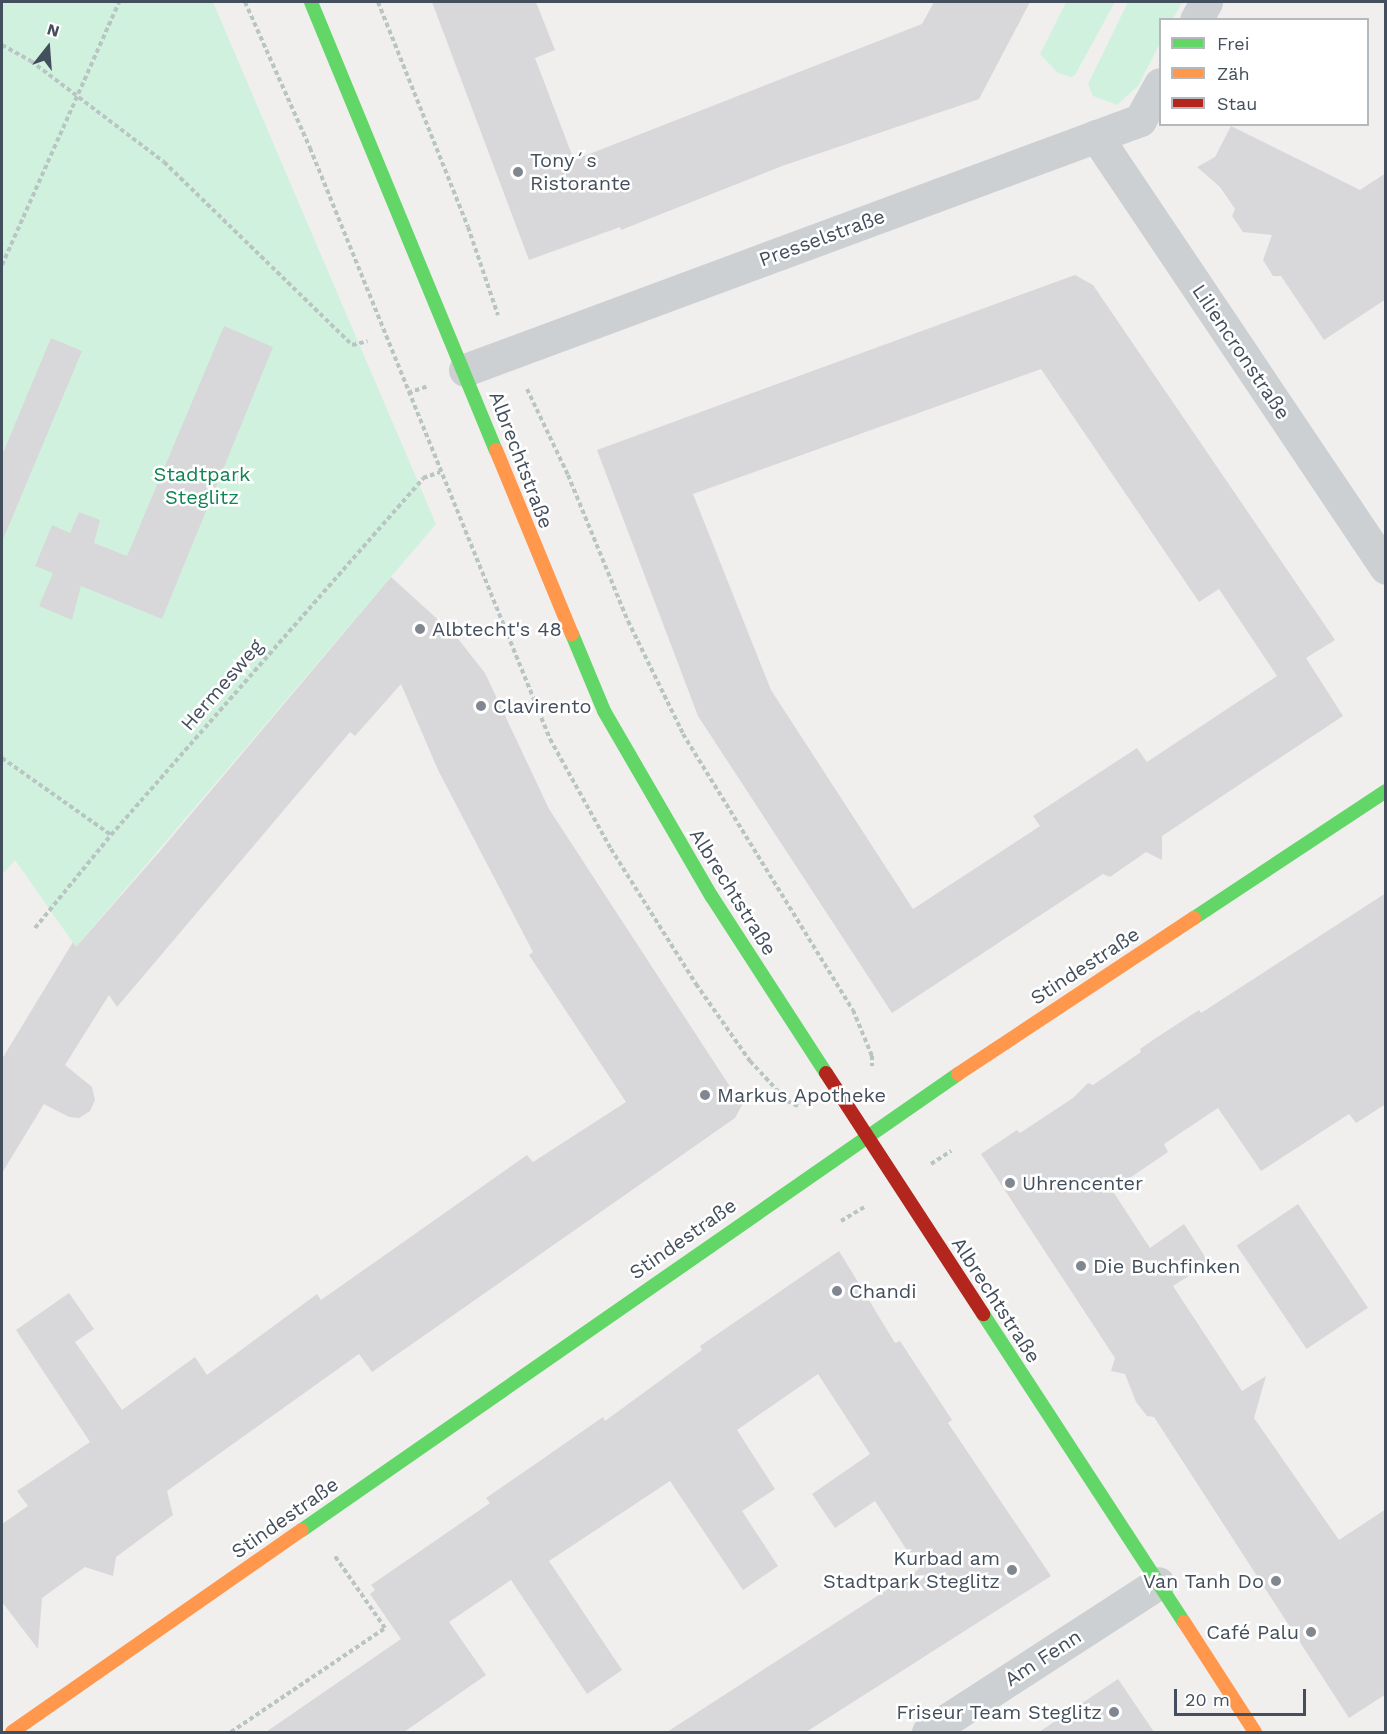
<!DOCTYPE html>
<html>
<head>
<meta charset="utf-8">
<style>
  body { margin:0 }
  #map { position:relative; width:1387px; height:1734px; overflow:hidden; background:#f0efee; font-family:"Work Sans",sans-serif }
  div>[style] { position:absolute }
  [style*='--x'] { left:calc(var(--x)*1px); top:calc(var(--y)*1px); width:calc(var(--w)*1px); rotate:calc(var(--a)*1deg) }
  .green>* { inset:0; background:#d1f1df }
  .building>* { inset:0; background:#d8d8da; transform-origin:0 0 }
  .path>* { height:4px; margin-top:-2px; transform-origin:0; background:repeating-linear-gradient(90deg,#b8c5c3 0 4.5px,transparent 0 7.5px) }
  .street>* { height:33px; margin:-16.5px; padding:0 16.5px; transform-origin:16.5px; border-radius:16.5px; background:#ccd0d3 }
  .fast>* { height:14px; margin:-7px; padding:0 7px; transform-origin:7px; border-radius:7px; background:#63d668 }
  .slow>* { height:14px; margin:-7px; padding:0 7px; transform-origin:7px; border-radius:7px; background:#ff974d }
  .jam>* { height:14px; margin:-7px; padding:0 7px; transform-origin:7px; border-radius:7px; background:#b3261e }
  .dots>* { width:16px; height:16px; translate:-50% -50%; box-sizing:border-box; border:3px solid #fff; border-radius:50% }
  span { translate:-50% -50%; white-space:nowrap; text-align:center; line-height:1.15; -webkit-text-stroke:5px #fff; paint-order:stroke }
  .poi-label { font-size:20px; color:#444f5d }
  .left { translate:0 -50%; text-align:left }
  .right { translate:-100% -50%; text-align:right }
  .street-label { font-size:20px; color:#444f5d }
  .park-label { font-size:20px; color:#108453 }
  .frame { position:absolute; inset:0; border:3px solid #444f5d; pointer-events:none }
  .legend { position:absolute; left:1159px; top:18px; width:210px; height:108px; box-sizing:border-box; background:#fff; border:2px solid #b4b9be; margin:0; padding:8px 10px; list-style:none; font-size:18px; color:#444f5d }
  .legend li { display:flex; align-items:center; gap:12px; height:30px }
  .legend b { width:30px; border:2px solid #b4b9be }
  .north { position:absolute; left:18px; top:18px; width:60px; height:60px; -webkit-text-stroke:4px #fff; paint-order:stroke; rotate:17deg; font-size:16px; font-weight:700; line-height:24px; text-align:center; color:#444f5d }
  .north::after { content:''; display:block; margin:auto; width:21px; height:27px; background:#444f5d; clip-path:polygon(50% 0,100% 100%,50% 72%,0 100%) }
  .scale { position:absolute; left:1174px; top:1689px; width:132px; height:27px; box-sizing:border-box; border:3px solid #444f5d; border-top:0; padding-left:8px; font-size:18px; line-height:21px; white-space:nowrap; color:#444f5d; -webkit-text-stroke:4px #fff; paint-order:stroke }
</style>
</head>
<body>
<div id="map">
  <div class="green">
    <i style="clip-path:polygon(2px 2px,213px 2px,436px 524px,76px 947px,15px 860px,2px 875px)"></i>
    <i style="clip-path:polygon(1066px 2px,1115px 2px,1075px 75px,1071px 77px,1058px 73px,1040px 54px)"></i>
    <i style="clip-path:polygon(1128px 2px,1182px 2px,1173px 19px,1160px 20px,1160px 43px,1138px 86px,1117px 105px,1093px 96px,1088px 84px)"></i>
  </div>
  <div class="building">
    <i style="clip-path:polygon(432px 2px,536px 2px,555px 50px,535px 58px,574px 160px,922px 24px,934px 2px,1030px 2px,979px 99px,782px 166px,621px 230px,620px 227px,529px 260px)"></i>
    <i style="clip-path:polygon(1231px 126px,1360px 190px,1386px 173px,1386px 299px,1324px 340px,1281px 276px,1273px 276px,1263px 260px,1272px 235px,1243px 232px,1232px 216px,1235px 209px,1220px 187px,1197px 167px,1215px 157px)"></i>
    <i style="clip-path:polygon(evenodd,1075px 275px,1093px 285px,1335px 640px,1306px 658px,1343px 716px,1162px 836px,1162px 860px,1146px 852px,1110px 877px,1103px 874px,892px 1013px,698px 716px,597px 450px,1075px 275px,1041px 369px,1199px 602px,1219px 589px,1277px 676px,1147px 762px,1137px 748px,1033px 816px,1040px 826px,913px 909px,771px 690px,693px 494px,1041px 369px)"></i>
    <i style="clip-path:polygon(224px 326px,273px 347px,162px 619px,81px 586px,72px 620px,39px 606px,53px 573px,35px 566px,52px 525px,70px 533px,79px 512px,100px 520px,94px 543px,127px 556px)"></i>
    <i style="clip-path:polygon(51px 338px,82px 351px,2px 542px,2px 455px)"></i>
    <i style="clip-path:polygon(391px 577px,455px 635px,485px 673px,549px 809px,742px 1105px,735px 1118px,372px 1372px,359px 1354px,167px 1491px,173px 1515px,116px 1557px,113px 1576px,85px 1567px,42px 1598px,38px 1649px,2px 1602px,2px 1524px,28px 1506px,17px 1491px,90px 1442px,16px 1330px,69px 1293px,94px 1329px,75px 1342px,122px 1410px,195px 1357px,207px 1375px,317px 1294px,321px 1300px,527px 1155px,533px 1162px,626px 1102px,529px 955px,533px 952px,438px 770px,401px 684px,355px 736px,350px 732px,117px 1007px,109px 995px,65px 1065px,92px 1087px,95px 1100px,90px 1111px,79px 1118px,69px 1117px,44px 1104px,2px 1173px,2px 1059px,73px 942px,76px 947px,160px 851px)"></i>
    <i style="clip-path:polygon(1386px 893px,1386px 1104px,1356px 1123px,1349px 1114px,1261px 1171px,1218px 1108px,1164px 1144px,1168px 1152px,1112px 1190px,1150px 1248px,1184px 1224px,1209px 1263px,1173px 1286px,1242px 1391px,1266px 1376px,1254px 1418px,1339px 1540px,1386px 1509px,1386px 1694px,1349px 1718px,1154px 1417px,1147px 1416px,1136px 1402px,1125px 1374px,1111px 1371px,1115px 1358px,981px 1154px,1017px 1130px,1020px 1133px,1073px 1098px,1088px 1083px,1093px 1085px,1141px 1052px,1140px 1049px,1159px 1036px,1199px 1010px,1201px 1013px)"></i>
    <i style="left:1298px;top:1204px;width:125px;height:74px;rotate:56deg"></i>
    <i style="clip-path:polygon(839px 1251px,895px 1343px,900px 1341px,952px 1420px,948px 1423px,1051px 1576px,806px 1732px,667px 1732px,919px 1569px,875px 1501px,835px 1528px,812px 1494px,870px 1454px,818px 1374px,737px 1430px,775px 1489px,742px 1511px,778px 1566px,743px 1590px,670px 1481px,549px 1561px,622px 1670px,587px 1694px,511px 1580px,449px 1622px,486px 1675px,404px 1732px,266px 1732px,401px 1639px,370px 1594px,375px 1590px,371px 1585px,490px 1503px,486px 1498px,531px 1467px,603px 1417px,605px 1421px,702px 1350px,700px 1346px)"></i>
    <i style="clip-path:polygon(1118px 1679px,1154px 1732px,1039px 1732px)"></i>
  </div>
  <div class="path">
    <i style="--x:245;--y:2;--w:160;--a:66"></i>
    <i style="--x:310;--y:148;--w:638;--a:67.9"></i>
    <i style="--x:550;--y:739;--w:126;--a:61"></i>
    <i style="--x:611;--y:849;--w:160;--a:57.8"></i>
    <i style="--x:696;--y:984;--w:94;--a:55"></i>
    <i style="--x:750;--y:1061;--w:54;--a:47.2"></i>
    <i style="--x:787;--y:1101;--w:14;--a:25"></i>
    <i style="--x:378;--y:2;--w:242;--a:68.2"></i>
    <i style="--x:468;--y:227;--w:93;--a:71.2"></i>
    <i style="--x:2;--y:45;--w:33;--a:29"></i>
    <i style="--x:31;--y:61;--w:167;--a:37.2"></i>
    <i style="--x:164;--y:162;--w:262;--a:44.2"></i>
    <i style="--x:352;--y:345;--w:16;--a:-14"></i>
    <i style="--x:2;--y:265;--w:288;--a:-66"></i>
    <i style="--x:527;--y:389;--w:95;--a:64.5"></i>
    <i style="--x:568;--y:475;--w:158;--a:67.7"></i>
    <i style="--x:628;--y:621;--w:126;--a:64"></i>
    <i style="--x:683;--y:734;--w:324;--a:58.4"></i>
    <i style="--x:853;--y:1010;--w:50;--a:67.6"></i>
    <i style="--x:872;--y:1056;--w:10;--a:90"></i>
    <i style="--x:408;--y:393;--w:21;--a:-19"></i>
    <i style="--x:2;--y:758;--w:133;--a:35.2"></i>
    <i style="--x:35;--y:928;--w:120;--a:-50.7"></i>
    <i style="--x:111;--y:835;--w:474;--a:-48.8"></i>
    <i style="--x:423;--y:478;--w:18;--a:-19"></i>
    <i style="--x:931;--y:1164;--w:24;--a:-33"></i>
    <i style="--x:841;--y:1221;--w:27;--a:-31"></i>
    <i style="--x:231;--y:1732;--w:186;--a:-34"></i>
    <i style="--x:385;--y:1628;--w:89;--a:-124.9"></i>
  </div>
  <div class="street">
    <i style="--x:1196;--y:20;--w:21;--a:-61"></i>
    <i style="--x:1096;--y:136;--w:520;--a:56.13"></i>
    <i style="--x:465;--y:370;--w:720;--a:-20.32"></i>
    <i style="--x:1140;--y:120;--w:41;--a:-60.9"></i>
    <i style="--x:928;--y:1732;--w:274;--a:-32.9"></i>
  </div>
  <div class="fast">
    <i style="--x:311;--y:2;--w:485;--a:67.6"></i>
    <i style="--x:572;--y:634;--w:83;--a:67.4"></i>
    <i style="--x:604;--y:711;--w:215;--a:59.9"></i>
    <i style="--x:712;--y:897;--w:210;--a:57.1"></i>
    <i style="--x:1194;--y:918;--w:230;--a:-33.5"></i>
    <i style="--x:983;--y:1314;--w:368;--a:56.9"></i>
    <i style="--x:302;--y:1530;--w:799;--a:-34.8"></i>
  </div>
  <div class="slow">
    <i style="--x:496;--y:450;--w:199;--a:67.6"></i>
    <i style="--x:958;--y:1074;--w:283;--a:-33.5"></i>
    <i style="--x:1184;--y:1622;--w:131;--a:57.2"></i>
    <i style="--x:12;--y:1732;--w:353;--a:-34.9"></i>
  </div>
  <div class="jam">
    <i style="--x:826;--y:1073;--w:288;--a:56.9"></i>
  </div>
  <div class="dots">
    <i style="left:518px;top:172px;background:#808790"></i>
    <i style="left:420px;top:629px;background:#808790"></i>
    <i style="left:481px;top:706px;background:#808790"></i>
    <i style="left:705px;top:1095px;background:#808790"></i>
    <i style="left:1010px;top:1183px;background:#808790"></i>
    <i style="left:1081px;top:1266px;background:#808790"></i>
    <i style="left:837px;top:1291px;background:#808790"></i>
    <i style="left:1012px;top:1570px;background:#808790"></i>
    <i style="left:1276px;top:1581px;background:#808790"></i>
    <i style="left:1311px;top:1632px;background:#808790"></i>
    <i style="left:1114px;top:1712px;background:#808790"></i>
  </div>
  <div class="poi-label">
    <span class="left" style="left:530px;top:172px">Tony´s<br>Ristorante</span>
    <span class="left" style="left:432px;top:629px">Albtecht's 48</span>
    <span class="left" style="left:493px;top:706px">Clavirento</span>
    <span class="left" style="left:717px;top:1095px">Markus Apotheke</span>
    <span class="left" style="left:1022px;top:1183px">Uhrencenter</span>
    <span class="left" style="left:1093px;top:1266px">Die Buchfinken</span>
    <span class="left" style="left:849px;top:1291px">Chandi</span>
    <span class="right" style="left:1000px;top:1570px">Kurbad am<br>Stadtpark Steglitz</span>
    <span class="right" style="left:1264px;top:1581px">Van Tanh Do</span>
    <span class="right" style="left:1299px;top:1632px">Café Palu</span>
    <span class="right" style="left:1102px;top:1712px">Friseur Team Steglitz</span>
  </div>
  <div class="street-label">
    <span style="left:822px;top:238px;rotate:-20deg">Presselstraße</span>
    <span style="left:1241px;top:352px;rotate:56deg">Liliencronstraße</span>
    <span style="left:521px;top:460px;rotate:69deg">Albrechtstraße</span>
    <span style="left:222px;top:685px;rotate:-49deg">Hermesweg</span>
    <span style="left:733px;top:892px;rotate:58deg">Albrechtstraße</span>
    <span style="left:1085px;top:966px;rotate:-33deg">Stindestraße</span>
    <span style="left:683px;top:1239px;rotate:-35deg">Stindestraße</span>
    <span style="left:996px;top:1300px;rotate:57deg">Albrechtstraße</span>
    <span style="left:285px;top:1518px;rotate:-35deg">Stindestraße</span>
    <span style="left:1043px;top:1658px;rotate:-33deg">Am Fenn</span>
  </div>
  <div class="park-label">
    <span style="left:202px;top:486px">Stadtpark<br>Steglitz</span>
  </div>
  <div class="frame"></div>
  <ul class="legend">
  <li><b style="height:8px;background:#63d668"></b>Frei</li>
  <li><b style="height:8px;background:#ff974d"></b>Zäh</li>
  <li><b style="height:8px;background:#b3261e"></b>Stau</li>
  </ul>
  <div class="north">N</div>
  <div class="scale">20 m</div>
</div>
</body>
</html>
